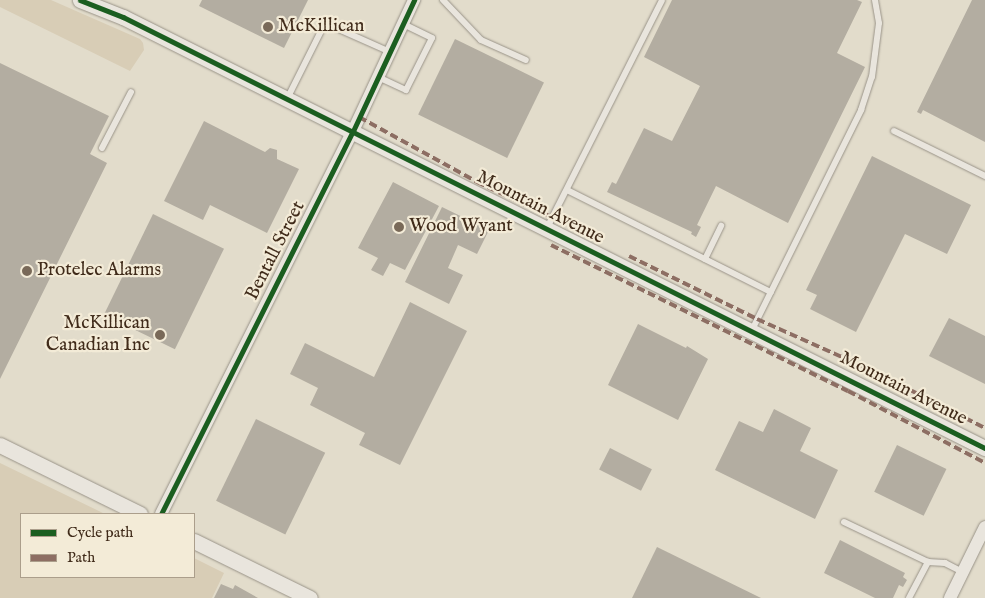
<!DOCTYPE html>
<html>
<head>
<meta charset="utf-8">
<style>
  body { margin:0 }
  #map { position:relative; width:985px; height:598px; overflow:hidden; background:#e2dccb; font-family:"IM FELL English",serif }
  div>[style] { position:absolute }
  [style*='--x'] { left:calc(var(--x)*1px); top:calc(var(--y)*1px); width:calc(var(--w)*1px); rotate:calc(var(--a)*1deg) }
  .green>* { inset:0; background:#d8cdb6 }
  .building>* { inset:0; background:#b3ada1; transform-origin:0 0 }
  .roads { filter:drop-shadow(0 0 1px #999388) drop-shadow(0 0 1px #999388) }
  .service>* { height:6px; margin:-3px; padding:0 3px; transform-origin:3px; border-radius:3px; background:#e9e5dd }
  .minor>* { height:12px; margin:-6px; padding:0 6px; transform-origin:6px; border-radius:6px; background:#e9e5dd }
  .tertiary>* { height:15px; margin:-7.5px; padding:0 7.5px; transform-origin:7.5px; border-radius:7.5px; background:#e9e5dd }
  .quiet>* { height:4px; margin-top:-2px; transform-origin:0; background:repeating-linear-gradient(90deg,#8d6e63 0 8px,transparent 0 12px) }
  .cycleway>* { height:5px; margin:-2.5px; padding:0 2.5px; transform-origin:2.5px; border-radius:2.5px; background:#1b5e20 }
  .dots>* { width:14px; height:14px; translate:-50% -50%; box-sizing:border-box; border:2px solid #f3ebd7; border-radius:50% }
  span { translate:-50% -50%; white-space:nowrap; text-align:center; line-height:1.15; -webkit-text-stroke:4.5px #f3ebd7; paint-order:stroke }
  .poi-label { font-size:19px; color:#402b1a }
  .left { translate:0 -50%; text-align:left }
  .right { translate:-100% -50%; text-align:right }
  .street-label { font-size:19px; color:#402b1a }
  .legend { position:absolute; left:20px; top:513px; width:175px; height:65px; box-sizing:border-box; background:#f3ebd7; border:1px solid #ab9e8b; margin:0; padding:6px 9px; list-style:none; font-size:15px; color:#402b1a }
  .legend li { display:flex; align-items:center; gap:10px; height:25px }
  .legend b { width:25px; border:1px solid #ab9e8b }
</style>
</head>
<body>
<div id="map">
  <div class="green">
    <i style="clip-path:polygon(0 0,51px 0,140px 39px,143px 43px,144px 50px,130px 71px,0 7px)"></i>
    <i style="clip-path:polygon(0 463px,105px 514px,21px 514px,21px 577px,194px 577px,194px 558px,224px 573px,212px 598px,0 598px)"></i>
  </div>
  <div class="building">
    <i style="clip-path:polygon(202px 0,308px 0,284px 48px,199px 6px)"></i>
    <i style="clip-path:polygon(672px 0,857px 0,862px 2px,837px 53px,865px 67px,788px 223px,716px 186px,697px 225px,701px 227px,696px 237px,691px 234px,692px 232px,607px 192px,612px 182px,616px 184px,644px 128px,672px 141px,700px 86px,644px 57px)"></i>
    <i style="clip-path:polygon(972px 0,985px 0,985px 142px,923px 110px,921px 114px,917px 112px)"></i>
    <i style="left:455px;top:39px;width:99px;height:84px;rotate:26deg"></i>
    <i style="clip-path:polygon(0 63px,109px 116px,90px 154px,107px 163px,0 379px)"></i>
    <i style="clip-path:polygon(204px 121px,265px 152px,270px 148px,277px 150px,277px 159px,299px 169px,267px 233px,210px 205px,203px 220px,164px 201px)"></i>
    <i style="clip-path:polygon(872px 156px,971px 205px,947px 254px,905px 234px,856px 332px,810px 309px,817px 295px,806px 290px)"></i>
    <i style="clip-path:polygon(393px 182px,439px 206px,405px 270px,390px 263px,383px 276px,371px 270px,378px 258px,358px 248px)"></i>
    <i style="clip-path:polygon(442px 207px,489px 230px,477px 254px,458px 245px,448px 268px,463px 275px,449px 304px,405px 282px)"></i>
    <i style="left:153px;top:214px;width:79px;height:112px;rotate:26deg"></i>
    <i style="clip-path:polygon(410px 302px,467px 331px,400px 465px,359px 445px,365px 433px,310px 405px,318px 388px,290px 374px,305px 343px,374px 377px)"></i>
    <i style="clip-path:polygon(949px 318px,985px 336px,985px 384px,929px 356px)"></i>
    <i style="clip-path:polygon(638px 324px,686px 348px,687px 346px,708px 359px,678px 420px,608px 385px)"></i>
    <i style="clip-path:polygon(774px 409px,811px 428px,800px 451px,838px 470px,815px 519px,715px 470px,739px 421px,763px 432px)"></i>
    <i style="left:256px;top:419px;width:77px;height:91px;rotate:26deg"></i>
    <i style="left:897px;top:445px;width:55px;height:52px;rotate:26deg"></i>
    <i style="left:610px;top:448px;width:47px;height:24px;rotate:27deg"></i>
    <i style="clip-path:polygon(840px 540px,905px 573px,903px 577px,907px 580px,903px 587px,899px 585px,893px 598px,875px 598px,824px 573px)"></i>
    <i style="clip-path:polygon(657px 547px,761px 598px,632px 598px)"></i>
    <i style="clip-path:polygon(221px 584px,233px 589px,235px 585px,258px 598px,214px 598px)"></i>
  </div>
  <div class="roads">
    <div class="service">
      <i style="--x:443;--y:0;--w:55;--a:46.5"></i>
      <i style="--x:481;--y:40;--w:49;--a:24"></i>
      <i style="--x:378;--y:77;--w:31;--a:25"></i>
      <i style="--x:406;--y:90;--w:58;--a:-63.4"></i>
      <i style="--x:432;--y:38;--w:32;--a:-154"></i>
      <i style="--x:287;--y:99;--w:85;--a:-63.4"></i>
      <i style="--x:325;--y:23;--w:71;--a:24"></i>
      <i style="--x:894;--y:131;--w:102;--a:26.3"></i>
      <i style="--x:102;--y:148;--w:63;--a:-62.6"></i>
      <i style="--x:567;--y:190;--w:228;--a:26.6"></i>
      <i style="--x:547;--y:228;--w:255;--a:-63.2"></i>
      <i style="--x:705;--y:259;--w:37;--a:-64"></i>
      <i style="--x:752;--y:330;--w:246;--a:-63.6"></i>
      <i style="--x:861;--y:110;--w:35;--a:-72"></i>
      <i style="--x:872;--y:77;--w:54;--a:-82.6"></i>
      <i style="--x:879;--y:23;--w:23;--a:-100"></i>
      <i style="--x:844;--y:522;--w:93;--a:25.5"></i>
      <i style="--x:928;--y:562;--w:17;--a:3"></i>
      <i style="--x:945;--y:563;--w:20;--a:27"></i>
      <i style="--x:909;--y:598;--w:41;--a:-62.2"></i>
    </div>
    <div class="minor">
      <i style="--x:161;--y:514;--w:428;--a:-63.4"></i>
      <i style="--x:353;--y:131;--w:145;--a:-65"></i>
      <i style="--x:950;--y:598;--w:79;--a:-63.8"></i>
    </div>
    <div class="tertiary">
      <i style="--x:80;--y:0;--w:46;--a:21.6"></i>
      <i style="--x:123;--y:17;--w:964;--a:26.57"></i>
      <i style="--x:0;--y:445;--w:156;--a:26.2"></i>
      <i style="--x:194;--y:541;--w:129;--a:26.2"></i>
    </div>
  </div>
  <div class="quiet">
    <i style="--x:359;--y:117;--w:135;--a:28.8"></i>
    <i style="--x:477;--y:182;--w:84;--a:25.3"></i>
    <i style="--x:551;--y:245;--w:331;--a:26.2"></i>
    <i style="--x:848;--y:391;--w:155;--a:27.7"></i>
    <i style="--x:629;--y:256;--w:143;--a:26.2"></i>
    <i style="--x:757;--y:319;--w:123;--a:24.1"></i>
    <i style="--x:869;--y:369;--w:130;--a:27"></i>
  </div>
  <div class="cycleway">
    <i style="--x:80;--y:0;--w:46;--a:21.6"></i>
    <i style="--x:123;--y:17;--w:964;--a:26.57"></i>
    <i style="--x:161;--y:514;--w:428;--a:-63.4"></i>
    <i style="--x:353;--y:131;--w:145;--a:-65"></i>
  </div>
  <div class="dots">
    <i style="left:268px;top:27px;background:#796958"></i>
    <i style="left:399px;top:227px;background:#796958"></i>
    <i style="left:27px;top:271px;background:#796958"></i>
    <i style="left:160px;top:335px;background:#796958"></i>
  </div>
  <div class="poi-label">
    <span class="left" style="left:278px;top:27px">McKillican</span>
    <span class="left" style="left:409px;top:227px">Wood Wyant</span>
    <span class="left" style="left:37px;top:271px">Protelec Alarms</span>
    <span class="right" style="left:150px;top:335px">McKillican<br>Canadian Inc</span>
  </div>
  <div class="street-label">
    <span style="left:540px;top:208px;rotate:27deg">Mountain Avenue</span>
    <span style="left:276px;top:251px;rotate:-63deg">Bentall Street</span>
    <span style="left:903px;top:389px;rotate:27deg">Mountain Avenue</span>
  </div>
  <ul class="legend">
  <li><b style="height:6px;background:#1b5e20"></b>Cycle path</li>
  <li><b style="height:6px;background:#8d6e63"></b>Path</li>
  </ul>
</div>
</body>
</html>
